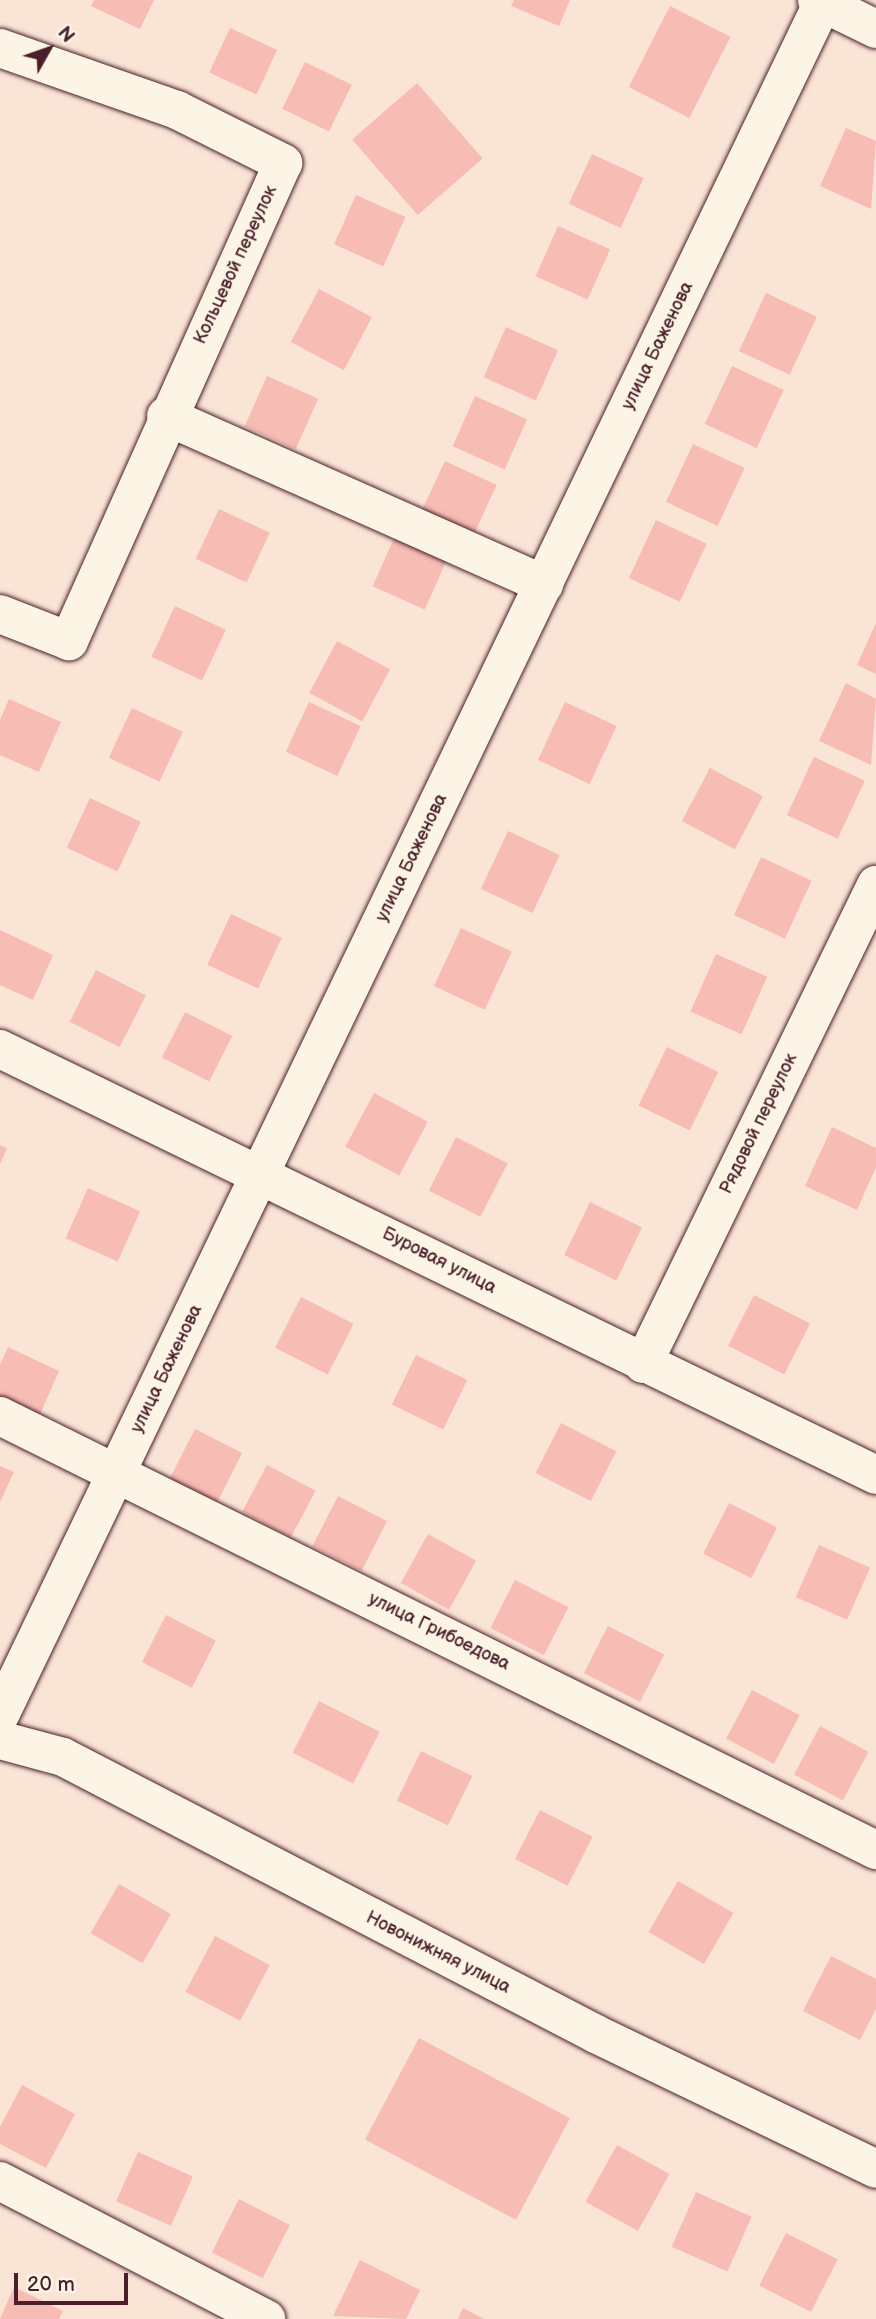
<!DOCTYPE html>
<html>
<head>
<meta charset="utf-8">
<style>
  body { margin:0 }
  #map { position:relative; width:876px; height:2319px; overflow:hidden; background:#fae4d6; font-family:"Balsamiq Sans",sans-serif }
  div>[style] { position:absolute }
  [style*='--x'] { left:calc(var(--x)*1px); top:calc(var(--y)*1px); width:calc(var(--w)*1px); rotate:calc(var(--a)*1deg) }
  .building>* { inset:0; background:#f7bcb4; transform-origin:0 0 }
  .roads { filter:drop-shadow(0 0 2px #4a1f2b) drop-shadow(0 0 2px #4a1f2b) }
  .minor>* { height:38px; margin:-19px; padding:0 19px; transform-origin:19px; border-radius:19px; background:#fcf5e5 }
  .major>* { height:38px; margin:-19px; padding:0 19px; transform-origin:19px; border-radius:19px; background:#fcf5e5 }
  span { translate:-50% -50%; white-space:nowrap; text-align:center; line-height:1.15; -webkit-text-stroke:7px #fcf5e5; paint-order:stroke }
  .street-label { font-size:18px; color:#4a1f2b }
  .north { position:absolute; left:14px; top:14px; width:70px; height:70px; -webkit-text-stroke:5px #fcf5e5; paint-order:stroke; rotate:50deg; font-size:19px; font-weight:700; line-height:28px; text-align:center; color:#4a1f2b }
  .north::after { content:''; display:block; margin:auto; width:24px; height:32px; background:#4a1f2b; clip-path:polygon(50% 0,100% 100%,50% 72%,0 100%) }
  .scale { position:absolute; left:14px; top:2273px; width:114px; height:32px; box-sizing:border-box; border:4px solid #4a1f2b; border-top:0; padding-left:9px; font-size:21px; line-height:24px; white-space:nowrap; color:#4a1f2b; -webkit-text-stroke:5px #fcf5e5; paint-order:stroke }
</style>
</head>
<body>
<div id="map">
  <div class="building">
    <i style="clip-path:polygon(94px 0,154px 0,140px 29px,91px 6px)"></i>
    <i style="clip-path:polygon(514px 0,570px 0,559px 26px,511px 6px)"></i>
    <i style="left:670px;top:6px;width:68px;height:91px;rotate:27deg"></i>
    <i style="left:230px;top:28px;width:52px;height:49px;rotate:25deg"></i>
    <i style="left:305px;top:62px;width:52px;height:52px;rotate:26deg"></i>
    <i style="left:417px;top:83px;width:100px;height:86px;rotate:49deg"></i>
    <i style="clip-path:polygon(846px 128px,876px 141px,871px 209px,820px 186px)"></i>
    <i style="left:592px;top:154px;width:57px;height:55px;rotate:25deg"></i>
    <i style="left:356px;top:195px;width:54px;height:54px;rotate:24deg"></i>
    <i style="left:558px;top:226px;width:57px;height:55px;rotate:24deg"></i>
    <i style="left:319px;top:289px;width:60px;height:60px;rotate:28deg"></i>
    <i style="left:766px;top:293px;width:56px;height:64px;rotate:25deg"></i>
    <i style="left:506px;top:327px;width:57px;height:55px;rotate:24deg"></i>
    <i style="left:732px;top:366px;width:57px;height:64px;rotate:25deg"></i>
    <i style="left:267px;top:376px;width:56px;height:55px;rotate:24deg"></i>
    <i style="left:475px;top:396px;width:57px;height:55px;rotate:24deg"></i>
    <i style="left:693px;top:444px;width:57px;height:64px;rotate:25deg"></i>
    <i style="left:445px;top:461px;width:57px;height:55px;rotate:25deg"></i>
    <i style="left:219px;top:509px;width:56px;height:55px;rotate:25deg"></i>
    <i style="left:656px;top:520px;width:56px;height:64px;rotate:25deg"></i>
    <i style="left:395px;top:536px;width:57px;height:55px;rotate:24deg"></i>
    <i style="left:175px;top:606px;width:56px;height:56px;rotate:25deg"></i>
    <i style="clip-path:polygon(876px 623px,876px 674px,857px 665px)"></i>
    <i style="left:337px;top:641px;width:60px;height:59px;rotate:28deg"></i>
    <i style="clip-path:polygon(846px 683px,876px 699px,871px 765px,819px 741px)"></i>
    <i style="clip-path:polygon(9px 699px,61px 722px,39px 772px,0 755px,0 720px)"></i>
    <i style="left:309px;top:702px;width:57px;height:55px;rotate:25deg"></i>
    <i style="left:565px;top:702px;width:57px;height:64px;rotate:25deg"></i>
    <i style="left:132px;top:708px;width:56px;height:55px;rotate:25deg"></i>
    <i style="left:814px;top:757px;width:56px;height:64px;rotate:25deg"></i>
    <i style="left:710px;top:768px;width:60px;height:60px;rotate:28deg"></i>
    <i style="left:90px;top:798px;width:56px;height:55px;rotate:25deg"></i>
    <i style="left:508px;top:831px;width:57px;height:64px;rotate:25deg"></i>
    <i style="left:761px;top:857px;width:56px;height:64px;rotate:25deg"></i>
    <i style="left:231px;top:914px;width:56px;height:56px;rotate:25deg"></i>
    <i style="left:461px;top:928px;width:56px;height:64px;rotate:25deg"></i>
    <i style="clip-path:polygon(0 930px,53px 955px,33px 1000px,0 985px)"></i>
    <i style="left:716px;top:954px;width:56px;height:63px;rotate:24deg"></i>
    <i style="left:96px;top:970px;width:56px;height:58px;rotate:27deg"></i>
    <i style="left:185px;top:1012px;width:53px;height:51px;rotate:27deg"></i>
    <i style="left:667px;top:1047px;width:57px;height:65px;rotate:26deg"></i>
    <i style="left:374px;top:1093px;width:61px;height:61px;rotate:28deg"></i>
    <i style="clip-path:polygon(832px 1127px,876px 1148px,876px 1167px,857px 1210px,805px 1186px)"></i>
    <i style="left:456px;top:1137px;width:58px;height:60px;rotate:27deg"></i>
    <i style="clip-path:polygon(0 1145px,7px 1148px,0 1164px)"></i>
    <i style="left:88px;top:1188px;width:57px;height:55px;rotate:24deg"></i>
    <i style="left:590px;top:1202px;width:58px;height:59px;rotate:26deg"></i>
    <i style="left:754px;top:1295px;width:63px;height:57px;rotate:27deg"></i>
    <i style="left:301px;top:1297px;width:59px;height:57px;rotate:27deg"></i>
    <i style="clip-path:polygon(8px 1347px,59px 1371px,37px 1421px,0 1404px,0 1365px)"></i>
    <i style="left:416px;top:1355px;width:57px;height:55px;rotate:26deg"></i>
    <i style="left:561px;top:1423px;width:62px;height:56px;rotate:27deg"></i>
    <i style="left:195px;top:1429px;width:53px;height:57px;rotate:27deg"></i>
    <i style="left:267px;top:1465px;width:55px;height:53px;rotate:28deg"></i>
    <i style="clip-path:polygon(0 1466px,14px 1472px,0 1502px)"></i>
    <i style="left:338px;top:1496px;width:55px;height:56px;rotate:27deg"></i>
    <i style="left:729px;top:1503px;width:54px;height:57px;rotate:27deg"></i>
    <i style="left:428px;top:1534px;width:55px;height:56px;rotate:29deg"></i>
    <i style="left:819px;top:1545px;width:56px;height:57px;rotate:24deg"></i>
    <i style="left:515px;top:1580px;width:60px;height:54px;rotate:27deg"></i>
    <i style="left:166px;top:1615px;width:56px;height:53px;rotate:27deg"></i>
    <i style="left:608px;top:1626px;width:63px;height:53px;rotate:27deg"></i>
    <i style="left:752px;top:1690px;width:54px;height:55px;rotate:28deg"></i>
    <i style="left:319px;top:1701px;width:68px;height:58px;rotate:27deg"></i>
    <i style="left:820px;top:1726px;width:55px;height:55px;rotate:28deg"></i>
    <i style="left:421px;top:1751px;width:57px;height:55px;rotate:26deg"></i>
    <i style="left:540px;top:1810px;width:59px;height:55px;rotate:27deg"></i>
    <i style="left:678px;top:1881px;width:64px;height:59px;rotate:30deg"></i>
    <i style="left:119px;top:1884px;width:60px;height:57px;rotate:30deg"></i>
    <i style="left:215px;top:1936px;width:62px;height:63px;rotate:28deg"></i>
    <i style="clip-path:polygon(831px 1956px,876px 1979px,876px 2009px,860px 2040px,803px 2011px)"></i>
    <i style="left:419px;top:2038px;width:171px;height:115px;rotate:28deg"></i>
    <i style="clip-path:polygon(22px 2085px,75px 2114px,46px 2168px,0 2144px,0 2127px)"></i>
    <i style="left:617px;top:2145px;width:60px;height:65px;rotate:29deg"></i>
    <i style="left:138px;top:2152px;width:60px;height:54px;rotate:24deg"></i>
    <i style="left:696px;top:2192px;width:61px;height:60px;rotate:24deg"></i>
    <i style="left:239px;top:2199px;width:57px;height:60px;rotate:27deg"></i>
    <i style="left:786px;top:2233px;width:58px;height:59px;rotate:27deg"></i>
    <i style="clip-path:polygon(360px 2260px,420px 2290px,406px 2319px,333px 2316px)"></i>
    <i style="clip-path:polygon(14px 2287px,63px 2311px,59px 2319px,0 2319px)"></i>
    <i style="clip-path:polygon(463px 2308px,484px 2319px,458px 2319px)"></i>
  </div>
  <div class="roads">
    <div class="minor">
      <i style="--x:817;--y:0;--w:66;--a:26.2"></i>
      <i style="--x:0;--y:48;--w:188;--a:19.3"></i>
      <i style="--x:177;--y:110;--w:119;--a:26.6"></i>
      <i style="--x:283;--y:163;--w:524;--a:114.12"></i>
      <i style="--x:69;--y:641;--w:74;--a:-158.6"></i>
      <i style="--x:166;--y:416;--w:414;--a:24"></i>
      <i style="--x:0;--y:1049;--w:974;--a:25.93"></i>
      <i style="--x:643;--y:1364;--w:533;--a:-64.06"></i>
      <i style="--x:0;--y:1416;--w:978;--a:26.36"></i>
      <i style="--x:0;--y:2181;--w:300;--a:27.4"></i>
    </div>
    <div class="major">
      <i style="--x:0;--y:1715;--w:1903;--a:-64.34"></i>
      <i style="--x:0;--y:1740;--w:65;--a:15.1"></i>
      <i style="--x:63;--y:1757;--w:601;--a:27.46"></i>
      <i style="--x:596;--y:2034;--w:311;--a:25.7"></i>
    </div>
  </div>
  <div class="street-label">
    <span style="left:236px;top:265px;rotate:-65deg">Кольцевой переулок</span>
    <span style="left:658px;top:346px;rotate:-64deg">улица Баженова</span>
    <span style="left:412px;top:858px;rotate:-64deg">улица Баженова</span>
    <span style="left:759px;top:1124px;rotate:-64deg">Рядовой переулок</span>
    <span style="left:439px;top:1261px;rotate:27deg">Буровая улица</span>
    <span style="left:167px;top:1369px;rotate:-64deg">улица Баженова</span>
    <span style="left:439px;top:1632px;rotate:26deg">улица Грибоедова</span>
    <span style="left:438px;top:1953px;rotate:27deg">Новонижняя улица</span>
  </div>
  <div class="north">N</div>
  <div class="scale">20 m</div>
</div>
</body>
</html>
